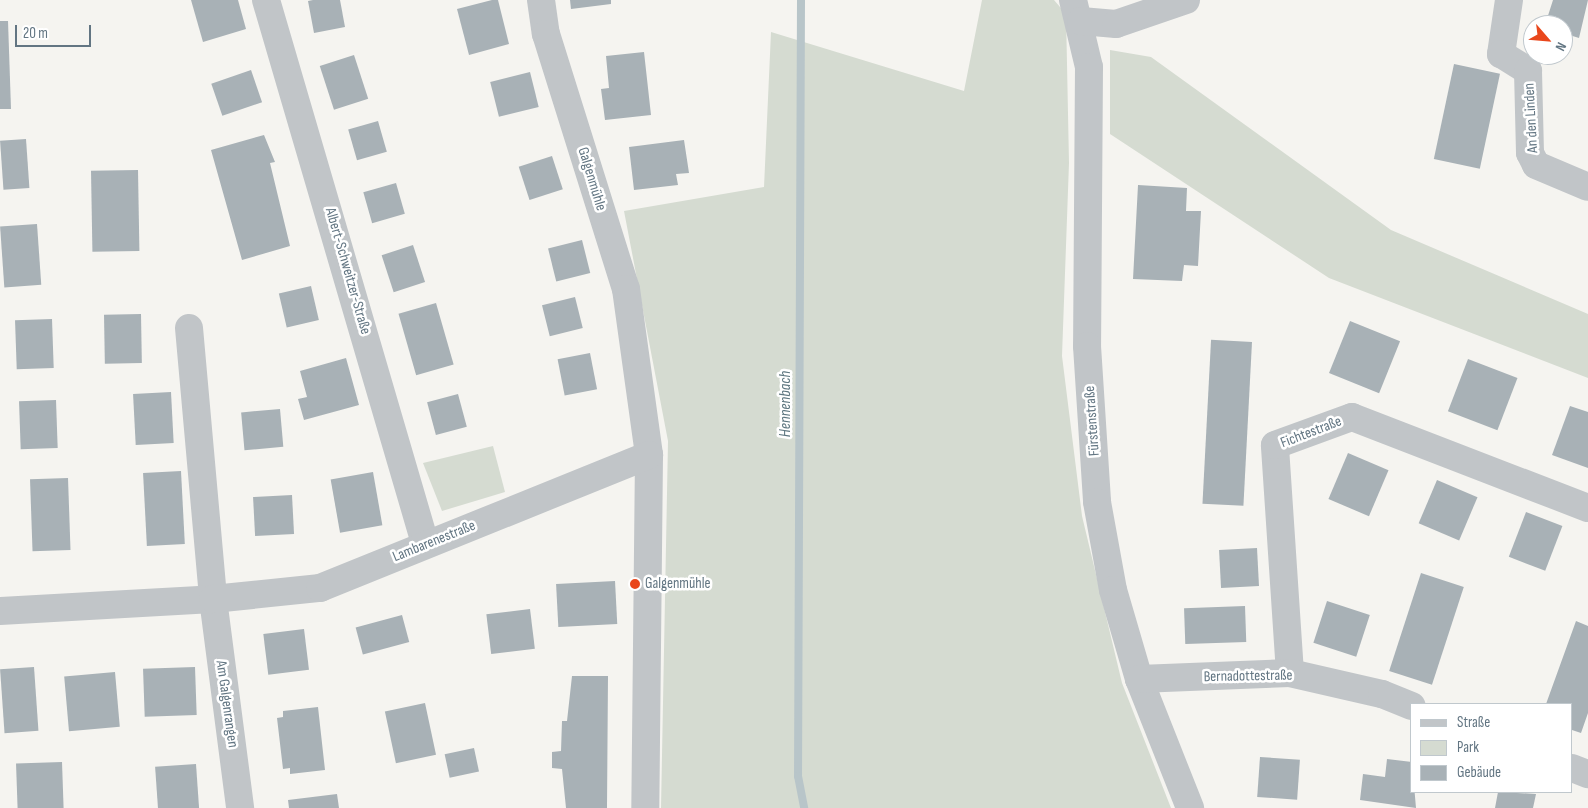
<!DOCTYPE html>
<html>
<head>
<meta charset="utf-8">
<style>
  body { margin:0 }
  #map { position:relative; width:1588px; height:808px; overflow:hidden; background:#f5f4f0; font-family:"Sofia Sans Condensed",sans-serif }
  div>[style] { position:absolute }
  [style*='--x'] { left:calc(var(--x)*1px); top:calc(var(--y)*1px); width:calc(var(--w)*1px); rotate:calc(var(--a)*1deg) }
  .green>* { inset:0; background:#d5dbd1 }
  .stream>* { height:8px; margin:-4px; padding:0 4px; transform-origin:4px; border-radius:4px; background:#b8c5c9 }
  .building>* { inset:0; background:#a8b1b6; transform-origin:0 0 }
  .minor>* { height:28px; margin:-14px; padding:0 14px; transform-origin:14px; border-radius:14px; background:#c1c5c8 }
  .dots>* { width:14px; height:14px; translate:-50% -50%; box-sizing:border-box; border:2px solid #fff; border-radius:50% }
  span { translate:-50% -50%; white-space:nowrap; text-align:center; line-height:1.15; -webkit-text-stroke:5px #fff; paint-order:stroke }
  .street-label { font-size:15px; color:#627582 }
  .poi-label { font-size:15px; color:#627582 }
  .left { translate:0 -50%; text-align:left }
  .water-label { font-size:16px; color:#5e7780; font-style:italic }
  .legend { position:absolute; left:1410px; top:703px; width:162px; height:90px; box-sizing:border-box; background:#fff; border:1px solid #c0c8cd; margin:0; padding:6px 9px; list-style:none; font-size:15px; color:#627582 }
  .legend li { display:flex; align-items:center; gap:10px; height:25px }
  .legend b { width:25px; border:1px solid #c0c8cd }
  .north { position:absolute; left:1523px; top:15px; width:50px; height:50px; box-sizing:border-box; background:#fff; border:1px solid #c0c8cd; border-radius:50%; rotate:117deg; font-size:14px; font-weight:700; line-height:20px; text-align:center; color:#627582 }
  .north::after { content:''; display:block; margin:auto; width:18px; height:22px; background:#e9471c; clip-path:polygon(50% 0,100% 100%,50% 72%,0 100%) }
  .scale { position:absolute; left:15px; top:25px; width:76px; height:22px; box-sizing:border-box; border:2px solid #627582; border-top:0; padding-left:6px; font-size:15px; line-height:18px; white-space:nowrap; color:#627582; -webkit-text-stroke:4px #fff; paint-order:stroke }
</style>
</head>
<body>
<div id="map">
  <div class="green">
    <i style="clip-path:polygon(982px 0,1054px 0,1066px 14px,1069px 163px,1062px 356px,1082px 516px,1122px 683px,1171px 808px,661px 808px,668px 441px,624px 211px,764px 187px,771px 32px,964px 91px)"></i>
    <i style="clip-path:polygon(1110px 50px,1151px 57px,1391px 230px,1588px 314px,1588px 378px,1329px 278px,1110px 134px)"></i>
    <i style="clip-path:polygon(493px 446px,505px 492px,442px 511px,423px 463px)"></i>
  </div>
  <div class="stream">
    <i style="--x:801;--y:0;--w:776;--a:90.22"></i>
    <i style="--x:798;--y:776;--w:33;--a:79"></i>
  </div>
  <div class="building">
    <i style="clip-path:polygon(191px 0,238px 0,246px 29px,203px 42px)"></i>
    <i style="clip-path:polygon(313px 0,340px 0,345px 27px,314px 33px,308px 1px)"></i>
    <i style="clip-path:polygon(492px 0,498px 0,509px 44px,469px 55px,457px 9px)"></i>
    <i style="clip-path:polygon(570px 0,611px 0,611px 4px,571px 9px)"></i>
    <i style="clip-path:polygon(1553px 0,1588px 0,1579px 38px,1563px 33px,1563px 25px,1545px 25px)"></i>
    <i style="clip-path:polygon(0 21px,8px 21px,11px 109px,0 109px)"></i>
    <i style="clip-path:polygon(644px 52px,651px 115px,605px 120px,601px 89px,609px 88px,606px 56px)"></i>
    <i style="left:354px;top:55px;width:46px;height:36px;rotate:72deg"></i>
    <i style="left:1454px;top:64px;width:47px;height:97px;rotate:12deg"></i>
    <i style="left:251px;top:70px;width:34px;height:42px;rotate:71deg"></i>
    <i style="left:530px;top:72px;width:36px;height:41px;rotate:76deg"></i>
    <i style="left:378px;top:121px;width:32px;height:31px;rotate:74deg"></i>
    <i style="clip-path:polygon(264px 135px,275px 162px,270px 163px,290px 246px,242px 260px,211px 150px)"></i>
    <i style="left:26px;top:139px;width:49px;height:26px;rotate:86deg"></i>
    <i style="clip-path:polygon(684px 140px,689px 173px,676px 174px,678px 185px,634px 190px,629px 147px)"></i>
    <i style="left:552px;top:156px;width:35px;height:35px;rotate:72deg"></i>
    <i style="left:138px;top:170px;width:81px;height:47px;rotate:89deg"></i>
    <i style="left:396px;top:183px;width:32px;height:34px;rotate:74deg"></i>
    <i style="clip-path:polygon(1138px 185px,1187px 188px,1186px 211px,1201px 211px,1198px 266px,1184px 265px,1182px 281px,1133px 279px)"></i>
    <i style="left:37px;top:224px;width:61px;height:37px;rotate:86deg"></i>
    <i style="left:582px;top:240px;width:34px;height:35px;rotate:76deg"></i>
    <i style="left:413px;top:245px;width:39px;height:33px;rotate:72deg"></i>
    <i style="left:311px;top:286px;width:35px;height:33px;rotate:77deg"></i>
    <i style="left:575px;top:297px;width:32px;height:34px;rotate:76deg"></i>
    <i style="left:436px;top:303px;width:64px;height:39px;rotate:74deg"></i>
    <i style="left:141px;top:314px;width:49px;height:37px;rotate:89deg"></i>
    <i style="left:52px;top:319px;width:49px;height:37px;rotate:88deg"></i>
    <i style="left:1350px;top:321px;width:54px;height:56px;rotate:22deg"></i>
    <i style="left:1252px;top:342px;width:164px;height:41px;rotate:93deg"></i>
    <i style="left:590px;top:353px;width:37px;height:33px;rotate:79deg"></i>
    <i style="clip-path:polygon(346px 358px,359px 405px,304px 420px,298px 399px,307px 397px,300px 371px)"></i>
    <i style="left:1468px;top:359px;width:53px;height:56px;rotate:21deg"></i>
    <i style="left:171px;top:392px;width:51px;height:38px;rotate:87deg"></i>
    <i style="left:458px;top:394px;width:34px;height:32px;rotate:75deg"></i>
    <i style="left:56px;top:400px;width:48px;height:37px;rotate:88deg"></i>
    <i style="clip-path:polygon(1570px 406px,1588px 412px,1588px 468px,1552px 455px)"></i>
    <i style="left:280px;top:409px;width:38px;height:39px;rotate:85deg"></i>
    <i style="left:1348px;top:453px;width:44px;height:50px;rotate:23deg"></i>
    <i style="left:181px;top:471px;width:73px;height:38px;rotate:87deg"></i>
    <i style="left:373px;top:472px;width:54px;height:43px;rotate:80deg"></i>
    <i style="left:68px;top:478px;width:72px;height:38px;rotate:88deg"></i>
    <i style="left:1437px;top:480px;width:44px;height:47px;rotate:23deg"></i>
    <i style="left:292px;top:495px;width:39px;height:39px;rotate:87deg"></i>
    <i style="left:1526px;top:512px;width:39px;height:48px;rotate:21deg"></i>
    <i style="left:1257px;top:548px;width:38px;height:38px;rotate:87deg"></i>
    <i style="left:1421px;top:573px;width:45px;height:103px;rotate:18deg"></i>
    <i style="left:615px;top:581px;width:43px;height:59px;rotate:87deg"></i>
    <i style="left:1327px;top:601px;width:45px;height:44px;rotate:18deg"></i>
    <i style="left:1245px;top:606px;width:36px;height:61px;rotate:88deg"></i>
    <i style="left:530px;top:609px;width:40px;height:44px;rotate:83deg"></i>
    <i style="left:402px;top:615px;width:28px;height:48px;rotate:75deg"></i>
    <i style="clip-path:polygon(1576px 621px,1588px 626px,1588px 713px,1581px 733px,1572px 730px,1572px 704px,1546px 704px)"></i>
    <i style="left:304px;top:629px;width:41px;height:41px;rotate:83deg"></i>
    <i style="left:34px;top:667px;width:64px;height:34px;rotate:86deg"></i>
    <i style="left:195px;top:667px;width:48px;height:52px;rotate:88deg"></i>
    <i style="left:115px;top:672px;width:55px;height:51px;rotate:85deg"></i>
    <i style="clip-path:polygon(572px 676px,608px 676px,607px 808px,566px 808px,562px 769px,552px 768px,552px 752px,561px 751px,562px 721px,567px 721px)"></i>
    <i style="left:425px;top:703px;width:53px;height:41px;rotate:78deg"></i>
    <i style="clip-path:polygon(318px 707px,325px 770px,290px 774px,290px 768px,283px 769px,277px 718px,283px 717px,283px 711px)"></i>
    <i style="left:474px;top:748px;width:24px;height:30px;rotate:78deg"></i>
    <i style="left:1260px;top:757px;width:40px;height:40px;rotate:4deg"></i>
    <i style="clip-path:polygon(1387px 759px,1412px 762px,1416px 808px,1360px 800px,1363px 774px,1385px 777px)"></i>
    <i style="left:62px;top:762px;width:46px;height:46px;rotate:88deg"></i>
    <i style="left:196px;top:764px;width:44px;height:41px;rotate:86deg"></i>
    <i style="clip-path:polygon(1498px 792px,1536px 794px,1533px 808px,1495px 808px)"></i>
    <i style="clip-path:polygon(337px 794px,339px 808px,289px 808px,288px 800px)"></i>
  </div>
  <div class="minor">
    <i style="--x:266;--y:0;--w:566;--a:73.68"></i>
    <i style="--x:541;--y:0;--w:34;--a:82"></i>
    <i style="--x:546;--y:34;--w:267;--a:72.6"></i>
    <i style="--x:626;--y:289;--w:168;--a:82.1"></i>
    <i style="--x:649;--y:455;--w:353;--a:90.6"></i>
    <i style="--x:1073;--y:0;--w:69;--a:76.6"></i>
    <i style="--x:1089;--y:67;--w:279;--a:90.4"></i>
    <i style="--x:1087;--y:346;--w:156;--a:86.3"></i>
    <i style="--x:1097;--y:502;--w:89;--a:79.7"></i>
    <i style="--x:1113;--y:590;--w:93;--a:73.7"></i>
    <i style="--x:1139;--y:679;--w:139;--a:68.4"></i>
    <i style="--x:1509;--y:0;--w:55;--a:98.4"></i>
    <i style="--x:1501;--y:54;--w:32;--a:32"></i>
    <i style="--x:1528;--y:71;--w:82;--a:88.6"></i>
    <i style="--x:1530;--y:153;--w:13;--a:63"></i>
    <i style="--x:1536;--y:165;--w:56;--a:22.9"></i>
    <i style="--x:1081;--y:21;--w:35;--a:5"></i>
    <i style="--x:1116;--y:24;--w:74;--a:-18.9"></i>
    <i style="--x:189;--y:328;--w:272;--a:84.9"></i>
    <i style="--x:213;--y:599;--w:211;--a:82.6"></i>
    <i style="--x:0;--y:611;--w:213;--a:-3.2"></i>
    <i style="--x:213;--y:599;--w:108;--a:-5.9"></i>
    <i style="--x:320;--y:588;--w:355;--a:-22"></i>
    <i style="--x:1290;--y:673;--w:228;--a:-93.8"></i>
    <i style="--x:1275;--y:445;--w:82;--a:-20"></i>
    <i style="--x:1352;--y:417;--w:253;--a:21.1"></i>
    <i style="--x:1139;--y:679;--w:151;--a:-2.3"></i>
    <i style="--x:1290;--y:673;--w:94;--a:12.9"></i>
    <i style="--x:1382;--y:694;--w:32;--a:22"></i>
    <i style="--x:1572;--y:768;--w:17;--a:21"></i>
  </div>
  <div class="dots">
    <i style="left:635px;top:584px;background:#e9471c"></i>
  </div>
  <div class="street-label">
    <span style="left:1531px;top:118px;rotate:-93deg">An den Linden</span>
    <span style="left:592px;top:179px;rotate:73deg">Galgenmühle</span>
    <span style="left:348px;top:271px;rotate:74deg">Albert-Schweitzer-Straße</span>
    <span style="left:1092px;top:421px;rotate:-94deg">Fürstenstraße</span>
    <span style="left:1311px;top:432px;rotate:-21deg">Fichtestraße</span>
    <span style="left:434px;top:541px;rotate:-22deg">Lambarenestraße</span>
    <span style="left:1248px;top:676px;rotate:-1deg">Bernadottestraße</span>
    <span style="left:227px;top:704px;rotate:82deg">Am Galgenrangen</span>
  </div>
  <div class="poi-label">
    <span class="left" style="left:645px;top:584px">Galgenmühle</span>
  </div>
  <div class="water-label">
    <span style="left:786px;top:404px;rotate:-90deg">Hennenbach</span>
  </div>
  <ul class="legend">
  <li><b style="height:6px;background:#c1c5c8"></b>Straße</li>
  <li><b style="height:14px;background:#d5dbd1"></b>Park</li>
  <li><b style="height:14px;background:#a8b1b6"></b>Gebäude</li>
  </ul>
  <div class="north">N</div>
  <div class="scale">20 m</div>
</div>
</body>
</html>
